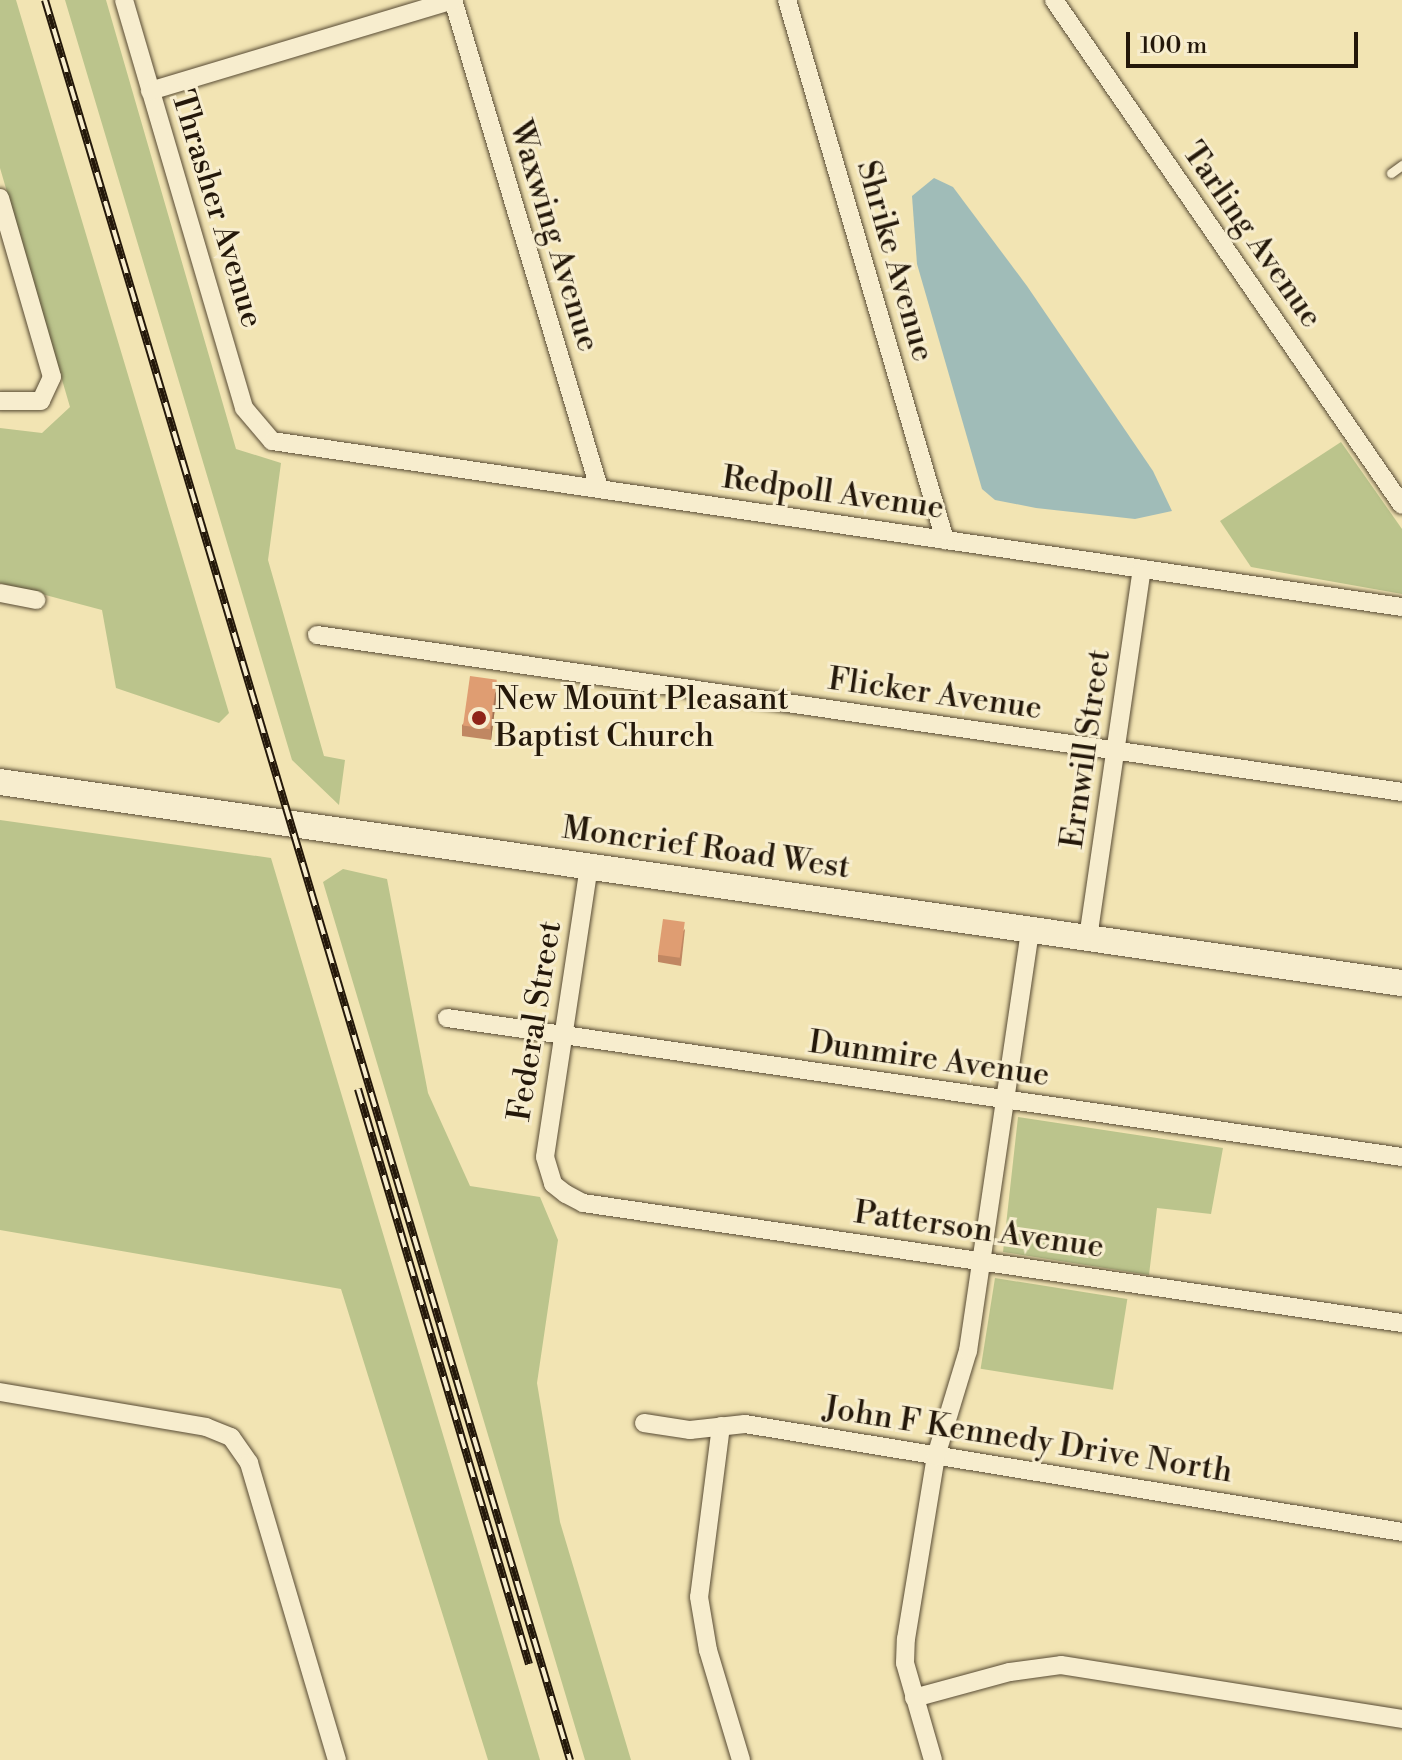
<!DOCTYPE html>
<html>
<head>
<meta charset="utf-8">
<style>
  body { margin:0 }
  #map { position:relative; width:1402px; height:1760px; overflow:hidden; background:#f2e4b3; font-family:"Libre Bodoni",serif }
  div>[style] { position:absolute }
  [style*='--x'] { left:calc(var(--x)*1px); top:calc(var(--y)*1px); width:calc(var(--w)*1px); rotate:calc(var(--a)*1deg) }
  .green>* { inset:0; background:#bbc48c; transform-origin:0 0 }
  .water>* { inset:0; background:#a0bcb8 }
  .roads { filter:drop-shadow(0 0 2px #584b34) drop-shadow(0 0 2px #584b34) }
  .lane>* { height:9px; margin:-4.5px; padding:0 4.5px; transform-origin:4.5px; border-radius:4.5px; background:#f7edce }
  .street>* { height:18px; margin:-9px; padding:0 9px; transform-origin:9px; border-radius:9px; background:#f7edce }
  .secondary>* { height:26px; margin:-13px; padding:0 13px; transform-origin:13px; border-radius:13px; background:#f7edce }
  .rail>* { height:8px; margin-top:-4px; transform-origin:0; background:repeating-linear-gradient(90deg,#f7edce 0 15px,#24180a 0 30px); box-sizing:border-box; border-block:2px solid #24180a }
  .wall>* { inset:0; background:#c08762 }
  .shaded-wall>* { inset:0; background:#9c6e50 }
  .building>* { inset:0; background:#df9d72; transform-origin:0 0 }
  .dots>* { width:22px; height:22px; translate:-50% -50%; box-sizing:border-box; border:4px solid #f7edce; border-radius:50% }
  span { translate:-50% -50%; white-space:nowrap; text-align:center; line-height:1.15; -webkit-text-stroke:6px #f7edce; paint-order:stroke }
  .street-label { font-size:32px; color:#24180a }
  .poi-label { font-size:32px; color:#24180a }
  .left { translate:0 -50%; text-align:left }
  .scale { position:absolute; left:1126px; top:32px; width:232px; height:36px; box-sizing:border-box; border:4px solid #24180a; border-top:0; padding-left:10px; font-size:24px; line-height:28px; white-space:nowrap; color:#24180a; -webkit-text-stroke:6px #f7edce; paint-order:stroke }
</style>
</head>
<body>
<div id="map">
  <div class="green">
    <i style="clip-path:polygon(0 0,16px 0,229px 713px,219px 723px,116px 688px,102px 610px,0 583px,0 428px,42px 433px,70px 407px,0 168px)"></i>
    <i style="clip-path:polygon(65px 0,106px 0,236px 449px,281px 463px,268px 560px,324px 756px,345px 760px,339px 805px,292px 760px)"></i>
    <i style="clip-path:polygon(1341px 442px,1402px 529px,1402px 594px,1251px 567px,1220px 521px)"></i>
    <i style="clip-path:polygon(0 820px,271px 858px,540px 1760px,488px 1760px,341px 1289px,0 1230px)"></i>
    <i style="clip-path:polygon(343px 869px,387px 879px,428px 1093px,470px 1186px,540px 1197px,558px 1240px,537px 1383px,560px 1522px,631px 1760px,585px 1760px,323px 882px)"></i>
    <i style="clip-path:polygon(1018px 1117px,1223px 1148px,1211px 1214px,1157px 1208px,1149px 1275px,1003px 1252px)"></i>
    <i style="left:995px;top:1278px;width:134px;height:92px;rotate:9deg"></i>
  </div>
  <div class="water">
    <i style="clip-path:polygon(934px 178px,953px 187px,1027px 286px,1153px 471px,1172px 511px,1135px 519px,1036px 508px,995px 500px,982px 489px,917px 264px,912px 196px)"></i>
  </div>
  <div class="roads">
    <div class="lane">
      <i style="--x:1391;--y:173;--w:14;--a:-36"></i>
    </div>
    <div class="street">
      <i style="--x:124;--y:0;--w:425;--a:73.6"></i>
      <i style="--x:244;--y:408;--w:43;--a:49.7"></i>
      <i style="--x:272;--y:441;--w:1142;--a:8.36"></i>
      <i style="--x:453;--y:0;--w:509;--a:73.34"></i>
      <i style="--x:787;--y:0;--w:563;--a:73.69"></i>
      <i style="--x:1054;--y:0;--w:613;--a:55.43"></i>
      <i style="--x:150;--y:91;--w:316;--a:-16.7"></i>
      <i style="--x:0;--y:198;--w:186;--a:73.8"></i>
      <i style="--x:52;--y:377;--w:26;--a:115"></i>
      <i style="--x:41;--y:401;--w:41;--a:180"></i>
      <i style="--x:0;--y:593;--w:37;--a:11"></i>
      <i style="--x:317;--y:635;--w:1096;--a:8.23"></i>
      <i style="--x:589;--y:866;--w:294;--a:98.6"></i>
      <i style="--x:545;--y:1157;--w:28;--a:73"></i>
      <i style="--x:553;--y:1184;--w:16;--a:38"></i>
      <i style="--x:566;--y:1194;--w:19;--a:28"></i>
      <i style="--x:583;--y:1203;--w:828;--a:8.34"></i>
      <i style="--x:1088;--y:938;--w:373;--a:-81.7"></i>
      <i style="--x:447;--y:1018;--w:965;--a:8.28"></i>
      <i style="--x:0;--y:1392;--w:209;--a:9.6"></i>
      <i style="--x:206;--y:1427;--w:27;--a:22"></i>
      <i style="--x:231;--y:1437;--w:32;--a:55"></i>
      <i style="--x:249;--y:1463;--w:310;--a:73.5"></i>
      <i style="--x:644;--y:1423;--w:47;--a:8.7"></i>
      <i style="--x:690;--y:1430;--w:55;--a:-6.2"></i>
      <i style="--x:745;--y:1424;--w:666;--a:9.33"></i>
      <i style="--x:721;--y:1426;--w:172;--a:97.3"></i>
      <i style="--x:699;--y:1597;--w:54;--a:80.4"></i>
      <i style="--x:708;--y:1650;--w:115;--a:73.3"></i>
      <i style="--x:914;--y:1698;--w:99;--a:-15.2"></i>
      <i style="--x:1010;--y:1672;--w:51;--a:-7.8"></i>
      <i style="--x:1061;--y:1665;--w:345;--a:9"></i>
      <i style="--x:933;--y:1760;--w:101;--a:-106.1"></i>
      <i style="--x:905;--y:1663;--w:24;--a:-88"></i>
      <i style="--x:906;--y:1639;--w:185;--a:-80.7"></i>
      <i style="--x:936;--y:1456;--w:110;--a:-73.1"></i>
      <i style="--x:968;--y:1351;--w:427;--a:-81.6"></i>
    </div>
    <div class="secondary">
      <i style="--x:0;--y:782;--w:1416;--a:8.16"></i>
    </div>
  </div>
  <div class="rail">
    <i style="--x:45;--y:0;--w:1837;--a:73.39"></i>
    <i style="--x:358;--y:1089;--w:600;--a:73.44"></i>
  </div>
  <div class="wall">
    <i style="clip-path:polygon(497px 691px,491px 740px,462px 736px,462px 725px)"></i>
    <i style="clip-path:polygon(685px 929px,681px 966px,658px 962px,658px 955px)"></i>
  </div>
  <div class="shaded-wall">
    <i style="clip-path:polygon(497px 680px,497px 691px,491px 740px,491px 730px)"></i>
  </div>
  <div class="building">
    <i style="left:470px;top:676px;width:27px;height:50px;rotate:8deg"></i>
    <i style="left:663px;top:919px;width:22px;height:36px;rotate:8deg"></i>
  </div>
  <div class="dots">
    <i style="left:479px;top:718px;background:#8f2418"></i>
  </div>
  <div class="street-label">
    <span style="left:217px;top:209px;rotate:73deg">Thrasher Avenue</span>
    <span style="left:1252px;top:235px;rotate:55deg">Tarling Avenue</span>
    <span style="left:554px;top:236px;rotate:73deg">Waxwing Avenue</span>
    <span style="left:895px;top:261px;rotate:74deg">Shrike Avenue</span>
    <span style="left:833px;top:493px;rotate:8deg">Redpoll Avenue</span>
    <span style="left:935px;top:694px;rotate:8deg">Flicker Avenue</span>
    <span style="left:1086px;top:749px;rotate:-82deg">Ernwill Street</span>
    <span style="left:706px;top:848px;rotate:8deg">Moncrief Road West</span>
    <span style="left:535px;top:1021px;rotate:-81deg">Federal Street</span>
    <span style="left:929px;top:1059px;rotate:8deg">Dunmire Avenue</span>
    <span style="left:979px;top:1230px;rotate:8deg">Patterson Avenue</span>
    <span style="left:1028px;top:1440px;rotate:9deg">John F Kennedy Drive North</span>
  </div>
  <div class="poi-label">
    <span class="left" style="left:495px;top:718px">New Mount Pleasant<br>Baptist Church</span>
  </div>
  <div class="scale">100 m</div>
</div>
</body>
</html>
